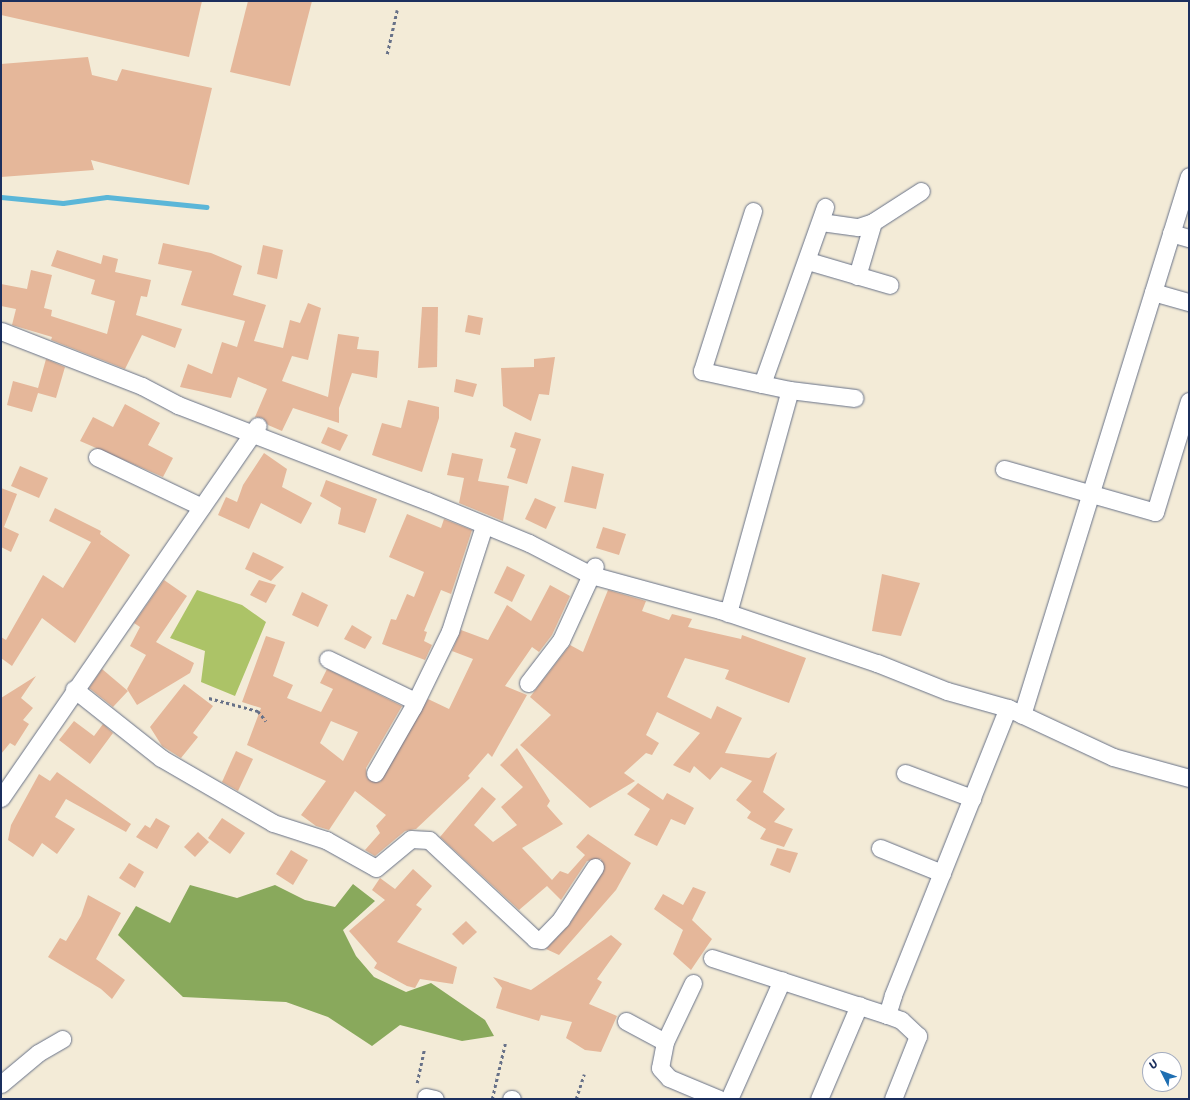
<!DOCTYPE html>
<style>
body{margin:0}
#map{position:relative;width:1190px;height:1100px;overflow:hidden;background:#f3ebd7;font-family:Sriracha,sans-serif}
div>[style]{position:absolute}
.green>*{inset:0;background:#acc367}
.forest>*{inset:0;background:#89a95c}
.stream>*{height:5px;margin:-2.5px;padding:0 2.5px;transform-origin:2.5px;border-radius:2.5px;background:#5ab6d8}
.building>*{inset:0;background:#e5b79a}
.path>*{height:2.5px;margin-top:-1.25px;transform-origin:0;background:repeating-linear-gradient(90deg,#677188 0 3px,transparent 0 6px)}
.roads{filter:drop-shadow(0 0 1px #677188) drop-shadow(0 0 1px #677188)}
.minor>*{height:17px;margin:-8.5px;padding:0 8.5px;transform-origin:8.5px;border-radius:8.5px;background:#fff}
span{translate:-50% -50%;white-space:nowrap;text-align:center;line-height:1.15;-webkit-text-stroke:3px #fff;paint-order:stroke}
.frame{position:absolute;inset:0;border:2px solid #1b2f5e;pointer-events:none}
.north{position:absolute;left:1142px;top:1052px;width:40px;height:40px;box-sizing:border-box;background:#fff;border:1px solid #a4acbf;border-radius:50%;rotate:312deg;font-size:11px;font-weight:700;line-height:16px;text-align:center;color:#1b2f5e}
.north::after{content:'';display:block;margin:auto;width:14px;height:18px;background:#1f6fb2;clip-path:polygon(50% 0,100% 100%,50% 72%,0 100%)}
</style>
<div id="map">
<div class="green">
<i style="clip-path:polygon(197px 590px,242px 605px,266px 622px,235px 696px,201px 682px,205px 651px,170px 638px)"></i>
</div>
<div class="forest">
<i style="clip-path:polygon(353px 884px,375px 901px,343px 930px,356px 956px,374px 977px,406px 992px,431px 983px,485px 1020px,494px 1036px,462px 1041px,400px 1025px,372px 1046px,328px 1017px,286px 1002px,183px 997px,118px 935px,136px 906px,170px 923px,190px 885px,237px 898px,275px 885px,305px 900px,335px 907px)"></i>
</div>
<div class="stream">
<i style="left:1px;top:197px;width:62px;rotate:5.5deg"></i>
<i style="left:63px;top:203px;width:44px;rotate:-7.8deg"></i>
<i style="left:107px;top:197px;width:100px;rotate:5.8deg"></i>
</div>
<div class="building">
<i style="clip-path:polygon(1px 1px,202px 1px,189px 57px,1px 15px)"></i>
<i style="clip-path:polygon(248px 1px,312px 1px,290px 86px,230px 72px)"></i>
<i style="clip-path:polygon(88px 57px,92px 75px,117px 81px,122px 69px,212px 88px,189px 185px,91px 160px,94px 170px,1px 177px,1px 64px)"></i>
<i style="clip-path:polygon(163px 243px,211px 253px,242px 266px,233px 295px,266px 305px,254px 341px,283px 348px,290px 320px,300px 323px,308px 303px,321px 308px,308px 360px,292px 356px,282px 381px,328px 397px,338px 334px,359px 337px,357px 349px,379px 351px,377px 378px,352px 373px,339px 408px,339px 423px,293px 408px,282px 431px,268px 425px,263px 418px,255px 417px,267px 389px,238px 377px,231px 398px,180px 387px,188px 364px,212px 374px,222px 342px,237px 347px,245px 321px,181px 305px,192px 271px,158px 264px)"></i>
<i style="clip-path:polygon(263px 245px,283px 250px,277px 279px,257px 274px)"></i>
<i style="clip-path:polygon(57px 250px,101px 264px,103px 255px,118px 259px,115px 272px,151px 280px,147px 297px,141px 296px,136px 315px,182px 329px,175px 348px,142px 335px,125px 369px,51px 340px,52px 337px,12px 325px,16px 309px,1px 306px,1px 284px,27px 289px,31px 270px,52px 275px,44px 308px,52px 310px,51px 316px,107px 334px,115px 301px,91px 294px,95px 280px,51px 266px)"></i>
<i style="clip-path:polygon(422px 307px,438px 307px,437px 367px,418px 368px)"></i>
<i style="clip-path:polygon(468px 315px,483px 318px,480px 335px,465px 332px)"></i>
<i style="clip-path:polygon(555px 357px,549px 395px,539px 394px,531px 421px,503px 406px,501px 368px,534px 367px,534px 359px)"></i>
<i style="clip-path:polygon(46px 359px,65px 367px,56px 398px,38px 393px,32px 412px,7px 405px,13px 381px,38px 388px)"></i>
<i style="clip-path:polygon(456px 379px,477px 384px,473px 397px,454px 392px)"></i>
<i style="clip-path:polygon(408px 400px,439px 407px,439px 418px,422px 472px,372px 455px,382px 423px,401px 428px)"></i>
<i style="clip-path:polygon(125px 404px,160px 423px,148px 445px,173px 458px,163px 477px,80px 441px,93px 417px,113px 427px)"></i>
<i style="clip-path:polygon(328px 427px,348px 435px,340px 451px,321px 443px)"></i>
<i style="clip-path:polygon(515px 432px,541px 439px,527px 484px,507px 478px,516px 449px,510px 447px)"></i>
<i style="clip-path:polygon(264px 453px,287px 469px,282px 487px,312px 503px,301px 524px,261px 503px,249px 529px,218px 515px,226px 497px,237px 502px,243px 485px)"></i>
<i style="clip-path:polygon(452px 453px,483px 459px,478px 481px,509px 486px,503px 521px,459px 503px,464px 478px,447px 475px)"></i>
<i style="clip-path:polygon(20px 466px,48px 478px,39px 498px,11px 486px)"></i>
<i style="clip-path:polygon(572px 466px,604px 474px,596px 509px,564px 502px)"></i>
<i style="clip-path:polygon(326px 480px,377px 499px,365px 533px,338px 524px,341px 508px,320px 496px)"></i>
<i style="clip-path:polygon(1px 488px,17px 494px,4px 527px,19px 534px,11px 552px,1px 547px)"></i>
<i style="clip-path:polygon(535px 498px,556px 507px,546px 529px,525px 519px)"></i>
<i style="clip-path:polygon(55px 508px,101px 531px,100px 534px,130px 555px,75px 643px,42px 618px,12px 666px,1px 658px,1px 637px,6px 640px,43px 575px,63px 588px,91px 542px,49px 521px)"></i>
<i style="clip-path:polygon(407px 514px,441px 528px,444px 519px,472px 530px,451px 594px,441px 590px,424px 631px,427px 632px,424px 641px,432px 645px,425px 660px,382px 644px,391px 619px,396px 620px,407px 594px,414px 597px,424px 572px,389px 557px)"></i>
<i style="clip-path:polygon(603px 527px,626px 534px,619px 555px,596px 548px)"></i>
<i style="clip-path:polygon(253px 552px,284px 567px,271px 581px,245px 569px)"></i>
<i style="clip-path:polygon(507px 566px,525px 575px,512px 602px,494px 593px)"></i>
<i style="clip-path:polygon(882px 574px,920px 583px,901px 636px,872px 631px)"></i>
<i style="clip-path:polygon(164px 580px,187px 596px,156px 642px,194px 663px,190px 673px,137px 705px,127px 689px,146px 655px,130px 646px,140px 627px,134px 623px)"></i>
<i style="clip-path:polygon(259px 580px,276px 585px,266px 603px,250px 595px)"></i>
<i style="clip-path:polygon(evenodd,550px 585px,570px 596px,552px 635px,539px 652px,532px 647px,505px 686px,527px 695px,492px 757px,488px 753px,468px 776px,470px 778px,416px 829px,405px 831px,375px 856px,365px 850px,380px 833px,376px 826px,386px 815px,355px 791px,329px 830px,316px 826px,301px 815px,326px 781px,247px 745px,261px 708px,242px 702px,266px 636px,285px 642px,273px 676px,293px 685px,287px 698px,321px 712px,333px 689px,320px 683px,327px 669px,402px 706px,366px 768px,367px 778px,380px 782px,428px 699px,449px 709px,473px 659px,452px 651px,461px 630px,488px 640px,507px 605px,531px 621px,550px 585px,331px 721px,358px 732px,343px 761px,320px 743px,331px 721px)"></i>
<i style="clip-path:polygon(608px 590px,646px 601px,642px 611px,669px 620px,672px 614px,692px 619px,688px 627px,741px 639px,742px 635px,806px 658px,789px 703px,725px 679px,729px 670px,685px 658px,667px 697px,711px 719px,717px 706px,742px 718px,725px 753px,769px 758px,777px 752px,763px 792px,785px 809px,774px 822px,793px 829px,784px 847px,760px 839px,766px 829px,747px 818px,751px 812px,736px 800px,752px 781px,721px 767px,710px 780px,694px 766px,690px 773px,673px 765px,700px 733px,657px 712px,646px 735px,659px 743px,652px 755px,646px 753px,624px 773px,635px 781px,590px 808px,520px 745px,551px 715px,530px 697px,570px 645px,583px 652px)"></i>
<i style="clip-path:polygon(302px 592px,328px 605px,318px 627px,292px 615px)"></i>
<i style="clip-path:polygon(352px 625px,372px 637px,365px 649px,344px 639px)"></i>
<i style="clip-path:polygon(102px 669px,128px 691px,113px 707px,89px 688px)"></i>
<i style="clip-path:polygon(36px 676px,21px 698px,33px 708px,23px 720px,29px 724px,15px 746px,10px 743px,1px 754px,1px 698px)"></i>
<i style="clip-path:polygon(184px 684px,213px 706px,193px 733px,198px 737px,181px 758px,162px 746px,150px 727px)"></i>
<i style="clip-path:polygon(74px 721px,94px 736px,103px 724px,113px 733px,90px 764px,59px 740px)"></i>
<i style="clip-path:polygon(517px 748px,550px 801px,547px 806px,563px 824px,522px 848px,552px 880px,560px 871px,568px 874px,585px 855px,576px 847px,588px 834px,631px 863px,616px 890px,559px 955px,546px 949px,569px 925px,603px 872px,601px 859px,587px 861px,561px 900px,547px 886px,519px 910px,440px 837px,482px 787px,496px 799px,474px 825px,493px 842px,517px 825px,501px 807px,523px 787px,500px 765px)"></i>
<i style="clip-path:polygon(236px 751px,253px 759px,238px 791px,222px 782px)"></i>
<i style="clip-path:polygon(57px 772px,131px 824px,126px 832px,66px 799px,55px 817px,75px 829px,57px 854px,42px 843px,33px 857px,8px 840px,11px 825px,39px 774px,50px 781px)"></i>
<i style="clip-path:polygon(638px 783px,663px 800px,667px 793px,694px 808px,685px 825px,671px 819px,657px 846px,634px 835px,650px 809px,627px 794px)"></i>
<i style="clip-path:polygon(156px 818px,170px 826px,157px 849px,136px 837px,145px 825px,150px 828px)"></i>
<i style="clip-path:polygon(222px 818px,245px 833px,230px 854px,208px 838px)"></i>
<i style="clip-path:polygon(198px 832px,209px 842px,195px 857px,184px 847px)"></i>
<i style="clip-path:polygon(777px 848px,798px 853px,790px 873px,770px 865px)"></i>
<i style="clip-path:polygon(291px 850px,308px 860px,293px 885px,276px 874px)"></i>
<i style="clip-path:polygon(129px 863px,144px 872px,135px 888px,119px 878px)"></i>
<i style="clip-path:polygon(413px 869px,432px 886px,416px 905px,422px 909px,397px 942px,457px 967px,453px 984px,420px 979px,415px 988px,407px 986px,374px 968px,377px 963px,349px 931px,385px 900px,372px 890px,380px 878px,395px 889px)"></i>
<i style="clip-path:polygon(693px 887px,706px 892px,692px 920px,712px 939px,691px 970px,673px 954px,683px 930px,654px 909px,663px 894px,683px 905px)"></i>
<i style="clip-path:polygon(88px 895px,121px 913px,96px 959px,125px 980px,112px 999px,101px 989px,48px 957px,60px 938px,66px 941px,81px 916px)"></i>
<i style="clip-path:polygon(466px 921px,477px 932px,463px 945px,452px 934px)"></i>
<i style="clip-path:polygon(611px 935px,622px 944px,597px 979px,602px 982px,589px 1004px,617px 1016px,601px 1052px,585px 1050px,566px 1038px,572px 1022px,541px 1015px,539px 1021px,496px 1008px,502px 988px,493px 977px,531px 990px)"></i>
</div>
<div class="path">
<i style="left:387px;top:54px;width:45px;rotate:-77.2deg"></i>
<i style="left:209px;top:698px;width:51px;rotate:14.9deg"></i>
<i style="left:258px;top:711px;width:13px;rotate:51deg"></i>
<i style="left:417px;top:1083px;width:35px;rotate:-78deg"></i>
<i style="left:492px;top:1099px;width:57px;rotate:-76.7deg"></i>
<i style="left:576px;top:1099px;width:26px;rotate:-72deg"></i>
</div>
<div class="roads">
<div class="minor">
<i style="left:753px;top:211px;width:168px;rotate:107.7deg"></i>
<i style="left:702px;top:371px;width:61px;rotate:12.2deg"></i>
<i style="left:821px;top:222px;width:37px;rotate:8deg"></i>
<i style="left:858px;top:227px;width:16px;rotate:-18deg"></i>
<i style="left:873px;top:222px;width:57px;rotate:-32.9deg"></i>
<i style="left:1171px;top:233px;width:19px;rotate:16deg"></i>
<i style="left:808px;top:261px;width:85px;rotate:16.3deg"></i>
<i style="left:857px;top:276px;width:56px;rotate:-73.5deg"></i>
<i style="left:1153px;top:292px;width:37px;rotate:16deg"></i>
<i style="left:1px;top:331px;width:151px;rotate:21.3deg"></i>
<i style="left:142px;top:386px;width:41px;rotate:27.8deg"></i>
<i style="left:178px;top:405px;width:267px;rotate:21.1deg"></i>
<i style="left:427px;top:501px;width:110px;rotate:22.4deg"></i>
<i style="left:529px;top:543px;width:70px;rotate:27.3deg"></i>
<i style="left:591px;top:575px;width:134px;rotate:15.2deg"></i>
<i style="left:720px;top:610px;width:166px;rotate:18.7deg"></i>
<i style="left:877px;top:663px;width:75px;rotate:21.8deg"></i>
<i style="left:947px;top:691px;width:63px;rotate:15.6deg"></i>
<i style="left:1008px;top:708px;width:116px;rotate:25deg"></i>
<i style="left:1113px;top:757px;width:79px;rotate:15.4deg"></i>
<i style="left:790px;top:390px;width:29px;rotate:-168deg"></i>
<i style="left:762px;top:384px;width:188px;rotate:-70.4deg"></i>
<i style="left:97px;top:457px;width:116px;rotate:25.5deg"></i>
<i style="left:1004px;top:469px;width:157px;rotate:15.9deg"></i>
<i style="left:1155px;top:512px;width:116px;rotate:-73deg"></i>
<i style="left:728px;top:613px;width:231px;rotate:-74.5deg"></i>
<i style="left:790px;top:390px;width:65px;rotate:7deg"></i>
<i style="left:328px;top:659px;width:97px;rotate:25.8deg"></i>
<i style="left:528px;top:683px;width:54px;rotate:-52.5deg"></i>
<i style="left:561px;top:640px;width:81px;rotate:-65.3deg"></i>
<i style="left:74px;top:689px;width:111px;rotate:38.4deg"></i>
<i style="left:161px;top:758px;width:129px;rotate:30.1deg"></i>
<i style="left:273px;top:823px;width:56px;rotate:17.8deg"></i>
<i style="left:326px;top:840px;width:57px;rotate:29.2deg"></i>
<i style="left:376px;top:868px;width:45px;rotate:-39.6deg"></i>
<i style="left:411px;top:839px;width:18px;rotate:3deg"></i>
<i style="left:429px;top:840px;width:145px;rotate:43deg"></i>
<i style="left:535px;top:939px;width:6px;rotate:9deg"></i>
<i style="left:541px;top:940px;width:29px;rotate:-46deg"></i>
<i style="left:561px;top:919px;width:62px;rotate:-56.8deg"></i>
<i style="left:1022px;top:715px;width:564px;rotate:-72.79deg"></i>
<i style="left:375px;top:773px;width:76px;rotate:-60.1deg"></i>
<i style="left:413px;top:707px;width:85px;rotate:-64deg"></i>
<i style="left:450px;top:631px;width:110px;rotate:-72.1deg"></i>
<i style="left:905px;top:773px;width:72px;rotate:20.5deg"></i>
<i style="left:1px;top:798px;width:452px;rotate:-55.4deg"></i>
<i style="left:880px;top:848px;width:67px;rotate:22deg"></i>
<i style="left:712px;top:958px;width:184px;rotate:18deg"></i>
<i style="left:693px;top:983px;width:65px;rotate:115.4deg"></i>
<i style="left:665px;top:1042px;width:26px;rotate:101deg"></i>
<i style="left:660px;top:1068px;width:13px;rotate:48deg"></i>
<i style="left:669px;top:1078px;width:54px;rotate:22.8deg"></i>
<i style="left:626px;top:1021px;width:44px;rotate:28.3deg"></i>
<i style="left:1px;top:1084px;width:48px;rotate:-40deg"></i>
<i style="left:38px;top:1053px;width:28px;rotate:-30deg"></i>
<i style="left:426px;top:1097px;width:9px;rotate:13deg"></i>
<i style="left:511px;top:1099px;width:1px"></i>
<i style="left:729px;top:1099px;width:130px;rotate:-66deg"></i>
<i style="left:819px;top:1099px;width:102px;rotate:-66.9deg"></i>
<i style="left:893px;top:1099px;width:68px;rotate:-68.4deg"></i>
<i style="left:918px;top:1036px;width:23px;rotate:-137deg"></i>
<i style="left:901px;top:1020px;width:15px;rotate:-160deg"></i>
<i style="left:887px;top:1015px;width:21px;rotate:-73deg"></i>
<i style="left:893px;top:995px;width:309px;rotate:-68.2deg"></i>
</div>
</div>
<div class="frame"></div>
<div class="north">U</div>
</div>
